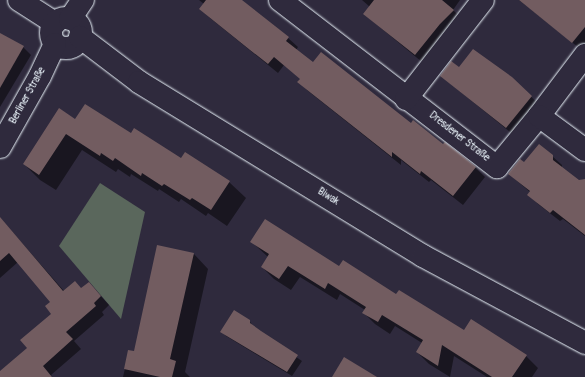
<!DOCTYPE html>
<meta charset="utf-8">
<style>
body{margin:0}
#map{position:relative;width:585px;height:377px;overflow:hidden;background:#2f2a3d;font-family:Pangolin,sans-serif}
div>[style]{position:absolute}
.green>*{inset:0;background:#5a675c}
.shadow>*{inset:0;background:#0007}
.building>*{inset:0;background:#725c60}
.roads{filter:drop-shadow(0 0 1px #e8f1f8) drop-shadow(0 0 1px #e8f1f8)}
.street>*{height:22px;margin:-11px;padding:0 11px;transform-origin:11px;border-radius:11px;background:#2f2a3d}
.street>.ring{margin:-11px;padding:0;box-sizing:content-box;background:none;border:22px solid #2f2a3d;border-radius:50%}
span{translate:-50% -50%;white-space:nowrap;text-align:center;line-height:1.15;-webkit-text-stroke:4px #2f2a3d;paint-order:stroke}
.street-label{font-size:10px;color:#e8f1f8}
</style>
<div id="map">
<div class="green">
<i style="clip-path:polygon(100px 183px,145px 212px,121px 319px,59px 246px)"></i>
</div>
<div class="shadow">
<i style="clip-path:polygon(199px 0,240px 0,288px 38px,298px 47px,296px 50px,313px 64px,443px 146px,476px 168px,485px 177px,463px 205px,431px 180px,429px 182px,401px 160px,401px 165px,308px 91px,299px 82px,301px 79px,284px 65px,278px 73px,210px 18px,200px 9px,204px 4px)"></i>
<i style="clip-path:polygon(362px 0,460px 0,453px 10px,461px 18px,422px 62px,364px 14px,370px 7px)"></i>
<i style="clip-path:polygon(519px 0,585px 0,585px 48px,583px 51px)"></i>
<i style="clip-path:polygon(0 34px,23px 47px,31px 55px,0 107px)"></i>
<i style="clip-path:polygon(460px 69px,511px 78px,541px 106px,516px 137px,441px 76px)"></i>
<i style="clip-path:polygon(75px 120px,131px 135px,229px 182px,246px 198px,227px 226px,208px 213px,206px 216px,181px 199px,179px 202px,159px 189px,158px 191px,131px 174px,130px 177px,118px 169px,116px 172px,82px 150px,56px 190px,40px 180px,24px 164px)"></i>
<i style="clip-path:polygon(552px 156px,562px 165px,562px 168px,578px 181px,585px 181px,585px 236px,563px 219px,560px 221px,538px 204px,529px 194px,530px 192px,509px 174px,524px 163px)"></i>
<i style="clip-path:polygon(0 218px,64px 291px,82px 289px,89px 283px,109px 305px,102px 312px,104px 315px,74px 341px,81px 349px,51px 375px,52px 377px,0 376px,0 372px,28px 348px,52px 314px,52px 302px,18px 262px,0 278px)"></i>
<i style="clip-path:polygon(252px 242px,339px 267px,464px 332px,526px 356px,538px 368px,532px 377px,487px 377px,454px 356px,450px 377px,429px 364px,417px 352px,422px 343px,395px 326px,390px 334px,375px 324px,364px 313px,365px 310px,340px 294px,337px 300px,300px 277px,291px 290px,274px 279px,262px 267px,268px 257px)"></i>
<i style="clip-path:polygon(194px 254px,208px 269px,185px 372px,190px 377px,123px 377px,129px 351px,134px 352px)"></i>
<i style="clip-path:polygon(249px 320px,254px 328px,302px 361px,292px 376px,226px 336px,222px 332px)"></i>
</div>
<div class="building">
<i style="clip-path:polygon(206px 0,242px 0,289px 37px,286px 41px,313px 62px,321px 52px,411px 123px,413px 120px,443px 144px,445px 142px,476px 167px,453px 196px,421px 171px,420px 174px,392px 152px,392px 157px,297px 82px,300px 79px,274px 57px,268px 64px,250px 50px,199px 9px)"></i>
<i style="clip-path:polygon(374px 0,442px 0,454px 10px,440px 24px,415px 55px,363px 14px)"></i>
<i style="clip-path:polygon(519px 0,585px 0,585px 27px,572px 43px)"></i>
<i style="clip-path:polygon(0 33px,24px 46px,0 88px)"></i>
<i style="clip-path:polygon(473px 49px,512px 77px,532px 96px,506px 128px,440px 76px,451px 61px,459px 67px)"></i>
<i style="clip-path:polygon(85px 104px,131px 133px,134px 128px,181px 158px,185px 152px,230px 181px,211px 210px,192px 198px,190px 200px,164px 184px,162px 186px,142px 173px,141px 176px,115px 158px,113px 161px,101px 153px,100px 156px,66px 134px,39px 175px,23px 164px,59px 108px,75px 119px)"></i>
<i style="clip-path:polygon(539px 144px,553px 155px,553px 160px,579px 180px,585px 179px,585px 235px,553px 210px,550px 213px,527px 195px,530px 191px,508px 174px,520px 159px,524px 162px)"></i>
<i style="clip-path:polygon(0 217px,63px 291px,75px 281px,81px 288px,89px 282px,101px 296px,94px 303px,96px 306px,66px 332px,73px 339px,43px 366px,52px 377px,0 377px,0 371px,27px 348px,20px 340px,51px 314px,45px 306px,50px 302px,9px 253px,0 261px)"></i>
<i style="clip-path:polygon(265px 219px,339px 266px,343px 260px,396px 294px,399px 290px,464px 330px,471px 319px,527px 355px,512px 377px,492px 377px,442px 345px,438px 366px,416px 352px,423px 340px,382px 315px,378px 322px,362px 313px,366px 307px,328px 283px,325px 289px,288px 266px,279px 279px,261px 267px,269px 254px,250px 242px)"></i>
<i style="clip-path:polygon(157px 245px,194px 253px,170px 359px,176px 361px,172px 377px,160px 377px,124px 369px,128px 350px,134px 351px)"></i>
<i style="clip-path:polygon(234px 310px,250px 320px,250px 323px,261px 331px,298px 355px,287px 372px,220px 332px)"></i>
<i style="clip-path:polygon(344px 357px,377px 377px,332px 377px)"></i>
</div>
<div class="roads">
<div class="street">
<i style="left:19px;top:0;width:43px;rotate:32.6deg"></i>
<i style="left:280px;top:0;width:274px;rotate:37.6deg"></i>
<i style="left:497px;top:167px;width:66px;rotate:-50.5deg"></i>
<i class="ring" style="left:51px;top:18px;width:8px;height:8px"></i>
<i style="left:70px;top:19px;width:23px;rotate:-56deg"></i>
<i style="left:80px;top:37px;width:74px;rotate:37.3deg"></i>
<i style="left:139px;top:82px;width:333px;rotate:31.5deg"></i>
<i style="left:423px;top:256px;width:184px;rotate:28.2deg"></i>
<i style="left:585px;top:55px;width:76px;rotate:127deg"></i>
<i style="left:539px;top:116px;width:57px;rotate:36.5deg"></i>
<i style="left:406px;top:99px;width:125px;rotate:-52.1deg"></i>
<i style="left:0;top:147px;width:81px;rotate:-60.6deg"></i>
<i style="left:40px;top:76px;width:35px;rotate:-65deg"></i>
</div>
</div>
<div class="street-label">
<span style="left:28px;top:96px;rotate:-61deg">Berliner Straße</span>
<span style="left:459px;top:137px;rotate:38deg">Dresdener Straße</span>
<span style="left:328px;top:197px;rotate:32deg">Biwak</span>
</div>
</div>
